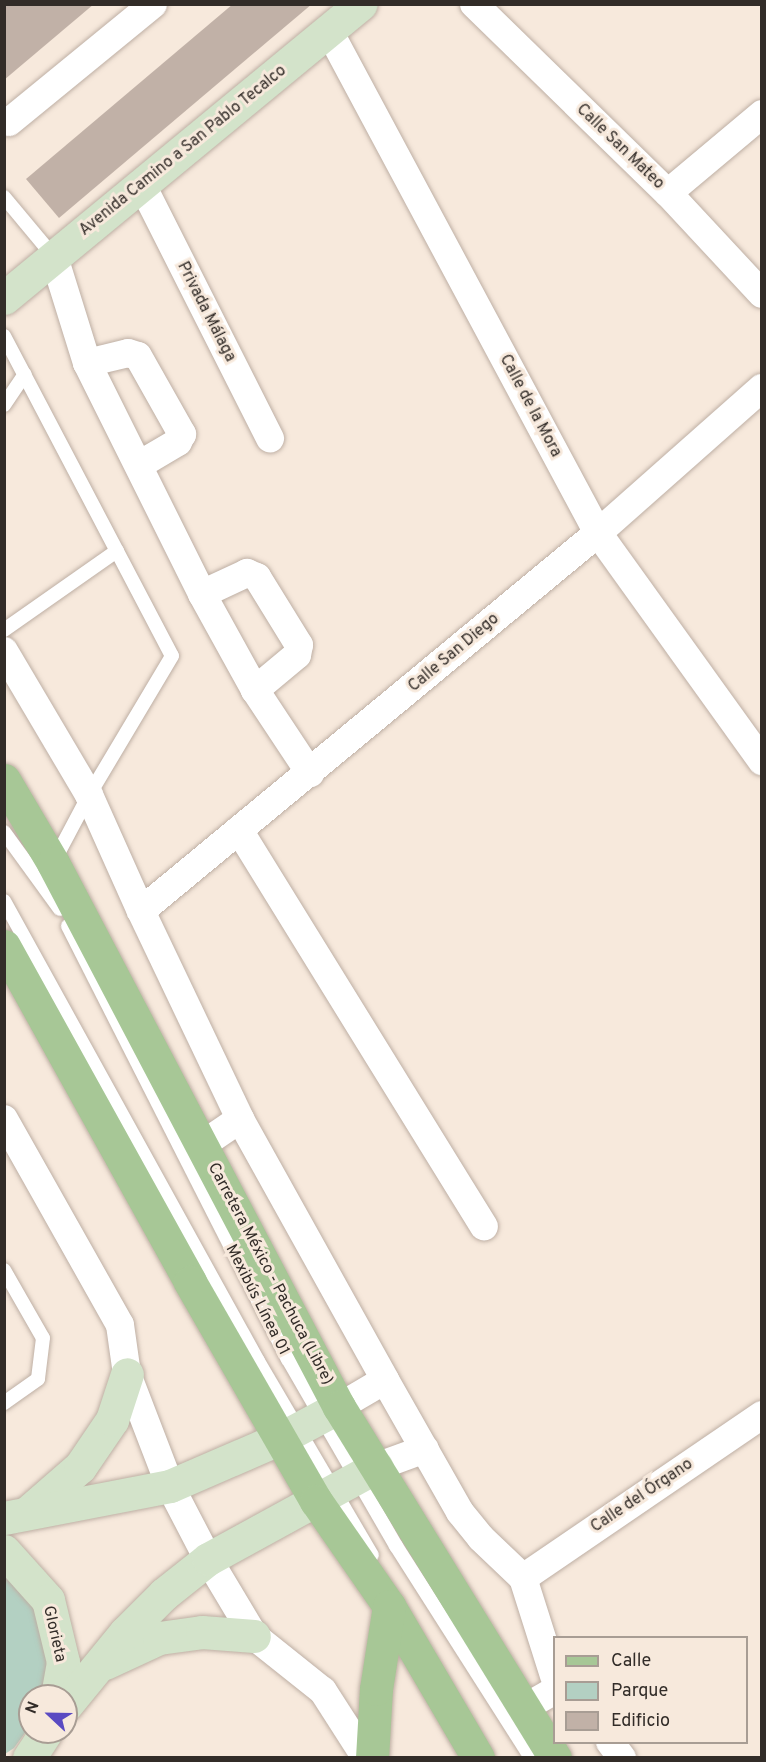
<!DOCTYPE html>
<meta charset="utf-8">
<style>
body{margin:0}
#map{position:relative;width:766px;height:1762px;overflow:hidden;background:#f7e9dc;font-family:Overpass,sans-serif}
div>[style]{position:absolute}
.green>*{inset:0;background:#b3d0c2}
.building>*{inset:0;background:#c1b1a7}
.roads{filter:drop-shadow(0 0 2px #beafa4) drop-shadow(0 0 2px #beafa4)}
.lane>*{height:14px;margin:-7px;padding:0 7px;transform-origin:7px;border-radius:7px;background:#fff}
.street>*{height:28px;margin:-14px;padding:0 14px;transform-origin:14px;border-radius:14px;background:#fff}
.secondary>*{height:33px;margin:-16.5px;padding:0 16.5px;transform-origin:16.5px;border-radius:16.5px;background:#d3e3ca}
.primary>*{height:33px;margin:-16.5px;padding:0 16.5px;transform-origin:16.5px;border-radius:16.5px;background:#a7c796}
span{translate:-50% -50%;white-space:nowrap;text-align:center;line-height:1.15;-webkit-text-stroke:6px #f7e9dc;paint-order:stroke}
.street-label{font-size:16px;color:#322c28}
.frame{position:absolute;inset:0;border:6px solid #322c28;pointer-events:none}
.legend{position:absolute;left:553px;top:1636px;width:195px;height:108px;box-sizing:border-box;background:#f7e9dc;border:2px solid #a89d94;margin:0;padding:8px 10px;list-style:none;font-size:18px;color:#322c28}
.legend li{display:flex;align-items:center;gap:12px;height:30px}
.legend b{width:30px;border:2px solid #a89d94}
.north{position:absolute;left:18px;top:1684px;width:60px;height:60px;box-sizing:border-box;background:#f7e9dc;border:2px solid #a89d94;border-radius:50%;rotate:292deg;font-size:16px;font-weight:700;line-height:24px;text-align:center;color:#322c28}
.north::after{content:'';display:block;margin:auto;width:21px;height:27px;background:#5a4ac2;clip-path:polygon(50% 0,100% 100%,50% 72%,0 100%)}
</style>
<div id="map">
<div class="green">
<i style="clip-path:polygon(4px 1558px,51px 1632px,45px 1696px,30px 1696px,30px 1726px,14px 1748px,5px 1754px)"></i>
</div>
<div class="building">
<i style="clip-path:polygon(4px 4px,94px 4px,4px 80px)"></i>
<i style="clip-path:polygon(233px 4px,312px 4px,59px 218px,26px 179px)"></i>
</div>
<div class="roads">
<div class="lane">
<i style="left:4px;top:197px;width:78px;rotate:50.2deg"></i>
<i style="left:4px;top:336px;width:361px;rotate:62.3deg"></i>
<i style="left:172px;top:656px;width:162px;rotate:120.8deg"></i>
<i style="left:89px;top:795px;width:75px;rotate:117.9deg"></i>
<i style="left:4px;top:405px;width:37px;rotate:-56deg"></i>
<i style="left:4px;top:630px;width:138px;rotate:-35deg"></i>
<i style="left:4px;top:832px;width:95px;rotate:54deg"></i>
<i style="left:4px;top:901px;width:525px;rotate:61.09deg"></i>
<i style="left:258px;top:1361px;width:225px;rotate:59.6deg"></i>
<i style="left:68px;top:926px;width:486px;rotate:63.1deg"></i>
<i style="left:288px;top:1359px;width:216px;rotate:60deg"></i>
<i style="left:396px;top:1546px;width:251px;rotate:57.5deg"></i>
<i style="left:4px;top:1270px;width:78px;rotate:60.2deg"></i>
<i style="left:43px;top:1338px;width:41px;rotate:97deg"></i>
<i style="left:38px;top:1379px;width:42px;rotate:144.8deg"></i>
</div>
<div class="street">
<i style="left:474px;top:4px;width:271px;rotate:44.3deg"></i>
<i style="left:668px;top:193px;width:138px;rotate:47.1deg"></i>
<i style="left:329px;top:31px;width:570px;rotate:61.82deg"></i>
<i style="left:598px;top:533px;width:281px;rotate:54.3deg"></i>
<i style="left:9px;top:122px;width:186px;rotate:-39.3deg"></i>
<i style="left:142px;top:185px;width:284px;rotate:63.2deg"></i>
<i style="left:668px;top:193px;width:123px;rotate:-40deg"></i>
<i style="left:54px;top:257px;width:111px;rotate:72.7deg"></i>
<i style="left:87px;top:363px;width:258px;rotate:63.5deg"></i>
<i style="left:202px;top:594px;width:110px;rotate:61.1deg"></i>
<i style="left:255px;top:690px;width:100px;rotate:56.5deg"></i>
<i style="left:87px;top:363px;width:42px;rotate:-13.7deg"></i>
<i style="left:128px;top:353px;width:10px;rotate:17deg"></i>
<i style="left:138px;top:356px;width:90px;rotate:60.6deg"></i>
<i style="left:182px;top:434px;width:9px;rotate:117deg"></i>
<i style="left:178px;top:442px;width:45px;rotate:149.5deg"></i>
<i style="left:202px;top:594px;width:50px;rotate:-25deg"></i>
<i style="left:247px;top:573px;width:11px;rotate:22deg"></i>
<i style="left:257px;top:577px;width:80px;rotate:58.3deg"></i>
<i style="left:299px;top:645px;width:10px;rotate:101deg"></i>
<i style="left:297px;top:655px;width:55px;rotate:140.2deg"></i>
<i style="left:4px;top:651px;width:167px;rotate:59.4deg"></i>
<i style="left:89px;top:795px;width:127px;rotate:65.9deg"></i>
<i style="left:141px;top:911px;width:230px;rotate:64.5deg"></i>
<i style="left:240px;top:1119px;width:299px;rotate:60.9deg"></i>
<i style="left:385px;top:1380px;width:152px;rotate:60.4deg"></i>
<i style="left:460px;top:1512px;width:33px;rotate:51deg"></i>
<i style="left:481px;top:1538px;width:58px;rotate:43.6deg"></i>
<i style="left:523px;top:1578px;width:103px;rotate:72.4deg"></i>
<i style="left:239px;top:830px;width:466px;rotate:58.3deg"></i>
<i style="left:141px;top:911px;width:593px;rotate:-39.6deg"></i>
<i style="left:598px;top:533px;width:219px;rotate:-41.5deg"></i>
<i style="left:4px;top:1119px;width:236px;rotate:60.6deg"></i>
<i style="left:120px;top:1325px;width:49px;rotate:81.9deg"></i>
<i style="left:127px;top:1374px;width:120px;rotate:69deg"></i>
<i style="left:170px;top:1486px;width:82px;rotate:62.5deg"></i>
<i style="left:208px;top:1559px;width:90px;rotate:59.1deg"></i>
<i style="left:254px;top:1636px;width:88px;rotate:38.6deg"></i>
<i style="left:323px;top:1691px;width:80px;rotate:57.3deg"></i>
<i style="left:202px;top:1145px;width:46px;rotate:-34.4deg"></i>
<i style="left:339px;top:1407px;width:53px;rotate:-30.4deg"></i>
<i style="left:376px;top:1467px;width:52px;rotate:-20.2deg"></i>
<i style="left:523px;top:1578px;width:289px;rotate:-34.3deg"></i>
<i style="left:526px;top:1707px;width:32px;rotate:-30deg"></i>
<i style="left:610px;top:1742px;width:20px;rotate:53deg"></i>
</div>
<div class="secondary">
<i style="left:4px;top:298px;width:462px;rotate:-39.5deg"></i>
<i style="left:27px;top:1513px;width:70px;rotate:-41deg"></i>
<i style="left:80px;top:1467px;width:57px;rotate:-55.8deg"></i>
<i style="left:112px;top:1420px;width:48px;rotate:-71.9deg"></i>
<i style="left:4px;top:1518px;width:169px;rotate:-10.9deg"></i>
<i style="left:170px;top:1486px;width:121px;rotate:-23.4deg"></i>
<i style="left:281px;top:1438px;width:66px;rotate:-28.1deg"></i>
<i style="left:4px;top:1551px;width:66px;rotate:48.1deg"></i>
<i style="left:48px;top:1600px;width:64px;rotate:76.4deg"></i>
<i style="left:63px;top:1662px;width:35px;rotate:100deg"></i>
<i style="left:105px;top:1663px;width:60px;rotate:-24.8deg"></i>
<i style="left:159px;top:1638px;width:43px;rotate:-7.9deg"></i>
<i style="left:202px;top:1632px;width:52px;rotate:4.4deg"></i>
<i style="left:66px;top:1705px;width:93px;rotate:-50.7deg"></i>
<i style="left:125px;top:1633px;width:55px;rotate:-45deg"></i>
<i style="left:164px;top:1594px;width:56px;rotate:-38.5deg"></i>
<i style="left:208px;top:1559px;width:192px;rotate:-28.7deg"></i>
<i style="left:29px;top:1758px;width:31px;rotate:-57deg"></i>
</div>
<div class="primary">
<i style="left:4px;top:780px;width:96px;rotate:59.4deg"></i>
<i style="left:53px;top:863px;width:615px;rotate:62.27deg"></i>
<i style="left:339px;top:1407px;width:412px;rotate:58.4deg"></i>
<i style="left:4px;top:946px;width:384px;rotate:61deg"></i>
<i style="left:190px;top:1282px;width:253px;rotate:60.1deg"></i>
<i style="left:316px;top:1501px;width:128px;rotate:55.2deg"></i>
<i style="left:389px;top:1606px;width:176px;rotate:59.6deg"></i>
<i style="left:372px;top:1758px;width:69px;rotate:-86.7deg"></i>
<i style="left:376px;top:1689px;width:84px;rotate:-81.1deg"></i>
</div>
</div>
<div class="street-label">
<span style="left:620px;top:147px;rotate:44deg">Calle San Mateo</span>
<span style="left:183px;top:151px;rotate:-39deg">Avenida Camino a San Pablo Tecalco</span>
<span style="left:206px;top:312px;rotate:63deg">Privada Málaga</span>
<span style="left:530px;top:406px;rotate:62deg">Calle de la Mora</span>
<span style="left:454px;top:653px;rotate:-40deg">Calle San Diego</span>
<span style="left:270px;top:1274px;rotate:62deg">Carretera México - Pachuca (Libre)</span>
<span style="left:257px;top:1300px;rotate:63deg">Mexibús Línea 01</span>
<span style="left:642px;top:1496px;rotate:-34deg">Calle del Órgano</span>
<span style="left:54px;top:1634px;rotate:77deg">Glorieta</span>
</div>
<div class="frame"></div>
<ul class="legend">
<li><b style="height:8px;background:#a7c796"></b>Calle</li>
<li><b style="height:16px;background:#b3d0c2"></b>Parque</li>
<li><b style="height:16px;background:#c1b1a7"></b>Edificio</li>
</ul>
<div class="north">N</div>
</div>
